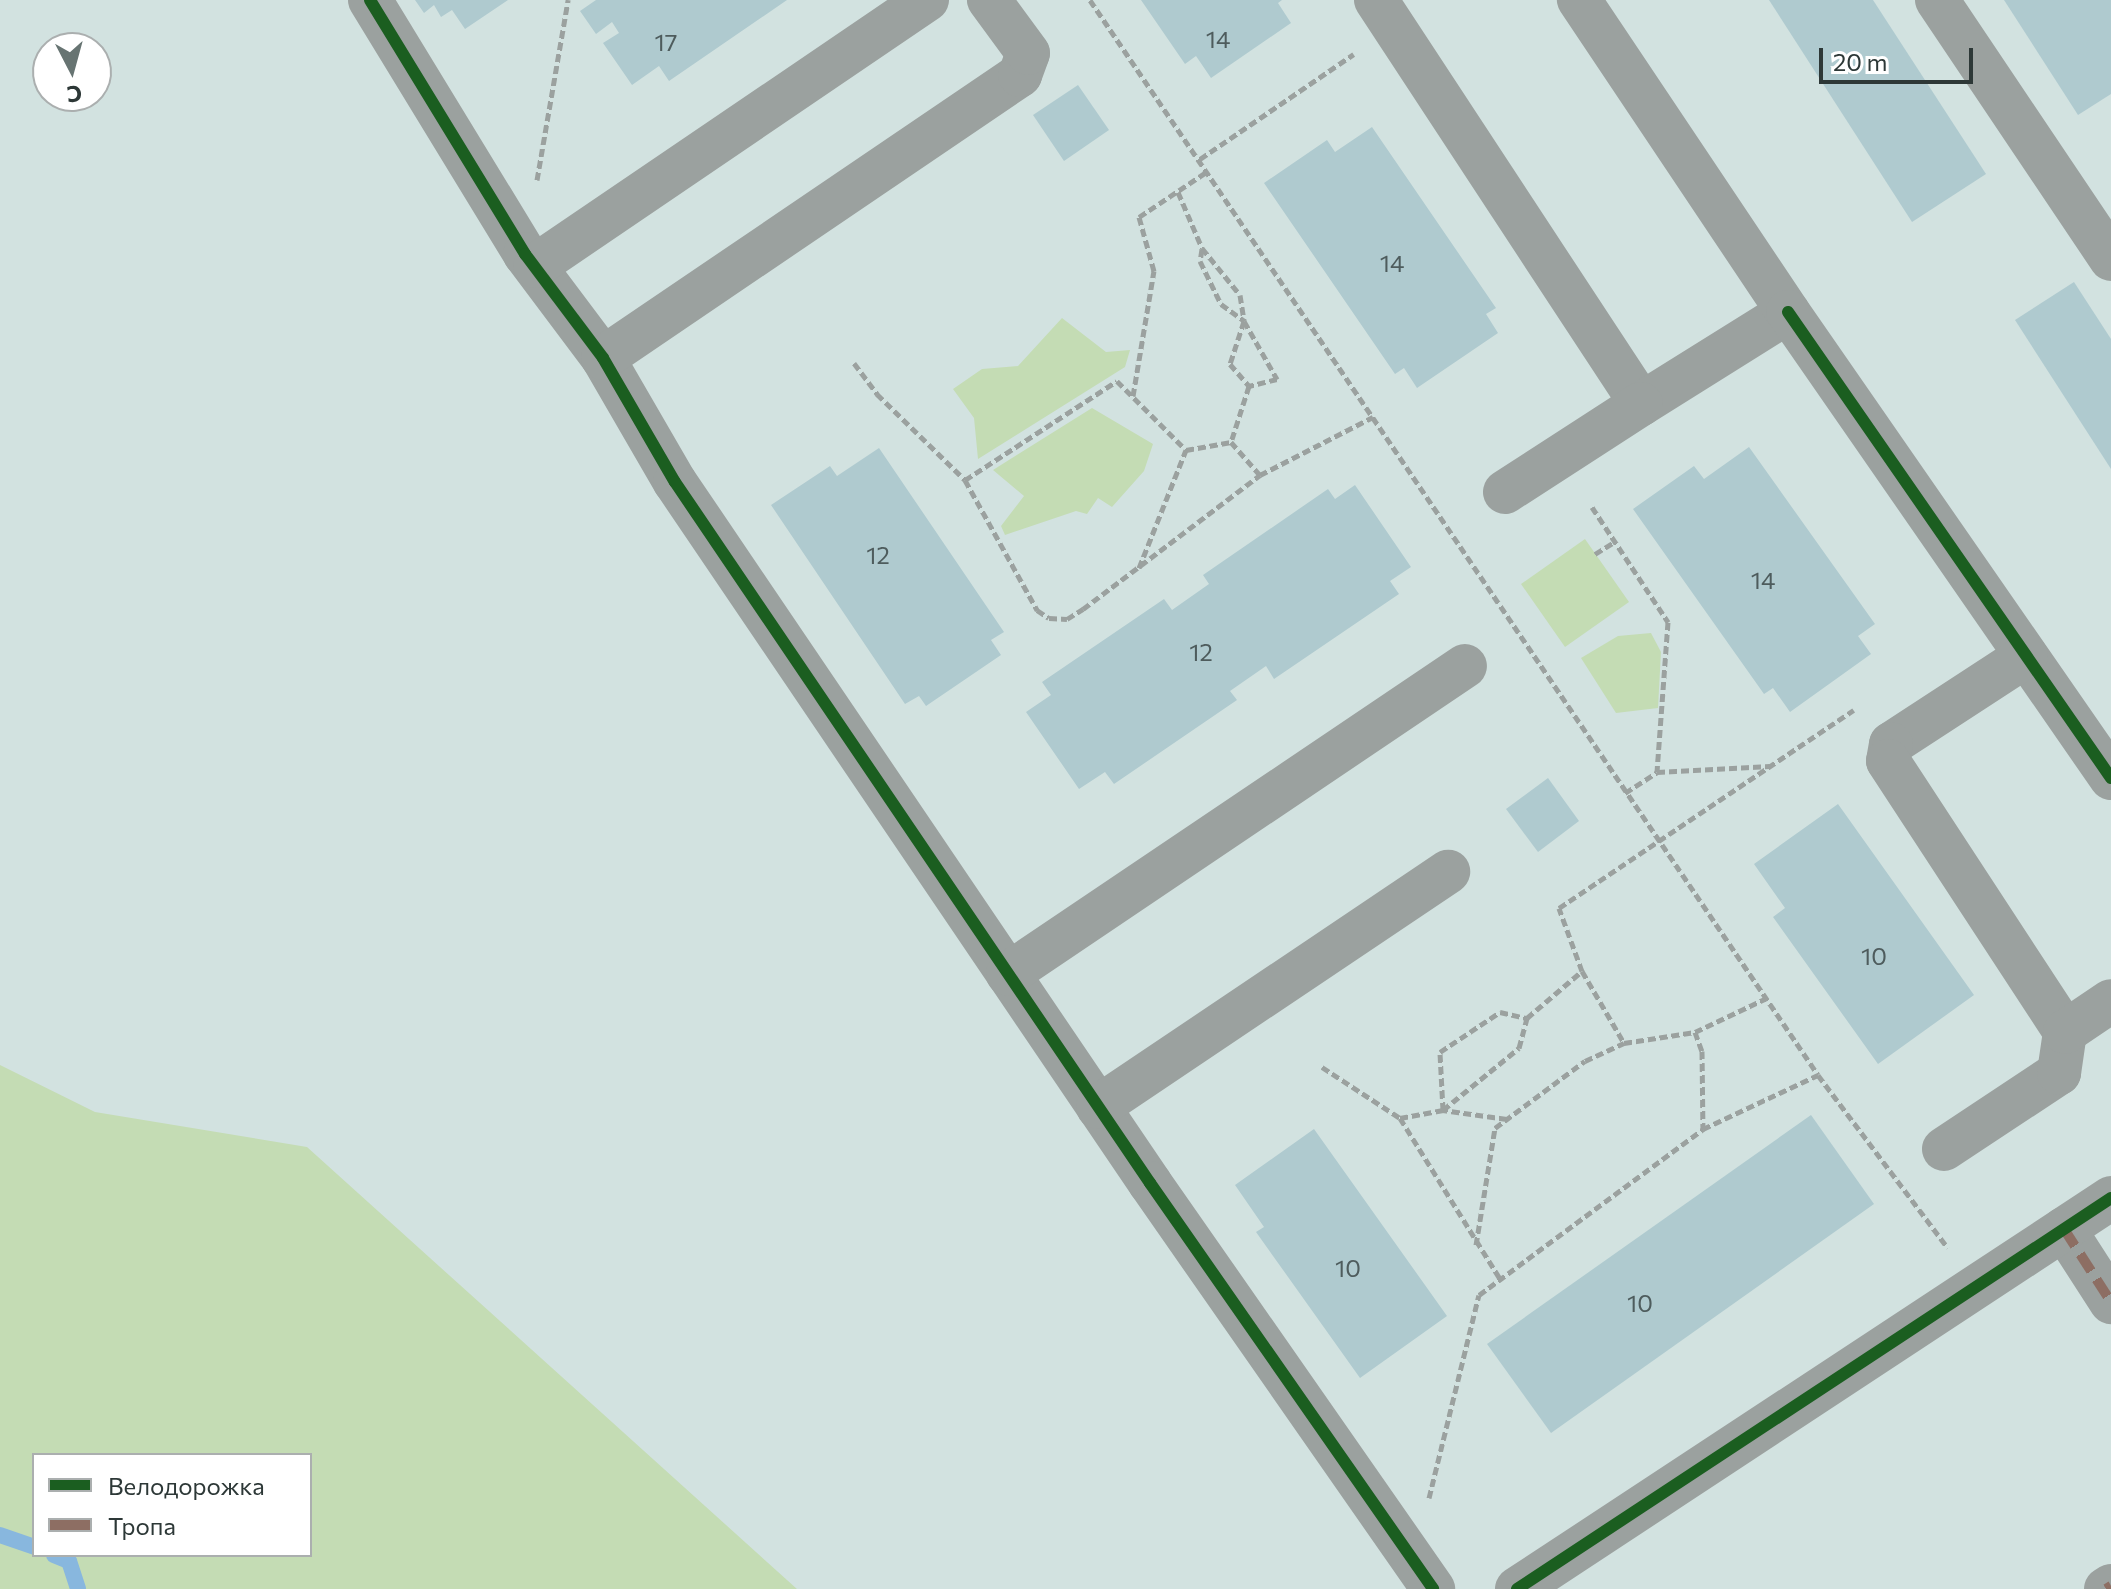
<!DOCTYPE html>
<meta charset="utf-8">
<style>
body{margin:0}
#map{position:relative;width:2111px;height:1589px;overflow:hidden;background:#d2e2e0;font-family:Commissioner,sans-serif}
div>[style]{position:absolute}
.green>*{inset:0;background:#c4dcb4}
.stream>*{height:16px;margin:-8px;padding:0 8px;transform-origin:8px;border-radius:8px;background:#88b7de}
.building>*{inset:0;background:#afcacf}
.path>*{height:5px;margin-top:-2.5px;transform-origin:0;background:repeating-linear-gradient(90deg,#9ba19f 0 8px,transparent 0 12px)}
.minor>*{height:44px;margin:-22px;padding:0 22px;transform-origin:22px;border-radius:22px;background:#9ba19f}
.quiet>*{height:10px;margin-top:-5px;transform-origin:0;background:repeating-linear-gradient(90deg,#8d6e63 0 20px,transparent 0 30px)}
.cycleway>*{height:12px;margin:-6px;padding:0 6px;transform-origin:6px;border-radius:6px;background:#1b5e20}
span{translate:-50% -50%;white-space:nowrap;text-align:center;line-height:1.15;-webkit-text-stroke:6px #fff;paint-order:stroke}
.number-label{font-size:24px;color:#4e5c5d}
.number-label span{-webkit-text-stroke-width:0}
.legend{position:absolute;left:32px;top:1453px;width:280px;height:104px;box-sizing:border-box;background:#fff;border:2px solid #abafaf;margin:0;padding:10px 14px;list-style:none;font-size:24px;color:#2d3837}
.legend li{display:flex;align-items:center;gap:16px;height:40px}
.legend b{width:40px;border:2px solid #abafaf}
.north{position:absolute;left:32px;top:32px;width:80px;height:80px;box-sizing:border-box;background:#fff;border:2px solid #abafaf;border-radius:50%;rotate:174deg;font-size:22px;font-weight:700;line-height:32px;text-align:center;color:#2d3837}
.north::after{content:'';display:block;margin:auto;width:28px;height:36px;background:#677472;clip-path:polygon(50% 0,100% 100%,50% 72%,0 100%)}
.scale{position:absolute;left:1819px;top:48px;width:154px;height:36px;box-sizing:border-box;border:4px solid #2d3837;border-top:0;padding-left:10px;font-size:24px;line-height:28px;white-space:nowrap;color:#2d3837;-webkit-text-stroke:6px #fff;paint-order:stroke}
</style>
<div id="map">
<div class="green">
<i style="clip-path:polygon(1062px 318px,1106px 352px,1130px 350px,1125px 367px,978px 459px,974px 418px,953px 389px,982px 369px,1018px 366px)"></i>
<i style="clip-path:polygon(1092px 408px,1153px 444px,1144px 471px,1112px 507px,1098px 498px,1087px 514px,1076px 511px,1005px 535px,1001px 526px,1024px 496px,993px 470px)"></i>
<i style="clip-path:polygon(1585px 539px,1629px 602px,1565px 647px,1521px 584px)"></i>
<i style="clip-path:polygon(1651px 633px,1661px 652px,1658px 708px,1616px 713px,1581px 658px,1618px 636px)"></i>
<i style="clip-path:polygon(evenodd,0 1065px,95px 1112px,307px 1147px,797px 1589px,0 1589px,0 1065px,34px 1455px,310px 1455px,310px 1555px,34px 1555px,34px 1455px)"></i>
</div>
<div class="stream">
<i style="left:0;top:1535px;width:36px;rotate:19deg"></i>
<i style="left:54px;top:1555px;width:16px;rotate:22deg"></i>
<i style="left:69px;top:1561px;width:29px;rotate:72deg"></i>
</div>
<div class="building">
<i style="clip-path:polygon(415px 0,508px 0,465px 29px,452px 10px,441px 17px,434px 5px,424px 13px)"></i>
<i style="clip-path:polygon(596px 0,787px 0,669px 81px,659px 66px,632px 85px,603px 43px,619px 33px,612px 22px,596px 34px,580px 11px)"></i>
<i style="clip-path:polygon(1141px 0,1282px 0,1278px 3px,1291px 23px,1211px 78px,1196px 56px,1185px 64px)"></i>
<i style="clip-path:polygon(1769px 0,1873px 0,1986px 174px,1912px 222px)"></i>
<i style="clip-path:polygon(2004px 0,2111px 0,2111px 94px,2078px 115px)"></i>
<i style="clip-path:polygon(1078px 85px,1109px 130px,1064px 161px,1033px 115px)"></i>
<i style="clip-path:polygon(1372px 127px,1496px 308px,1486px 314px,1498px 333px,1417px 388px,1404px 368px,1395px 374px,1264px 183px,1327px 140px,1335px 152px)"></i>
<i style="clip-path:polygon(2074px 282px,2111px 339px,2111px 469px,2015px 320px)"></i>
<i style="clip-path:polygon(1749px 447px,1875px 624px,1858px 636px,1871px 654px,1790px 712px,1773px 688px,1764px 694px,1633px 509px,1694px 466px,1704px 479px)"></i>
<i style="clip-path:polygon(879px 448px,1004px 632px,991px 640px,1001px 655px,926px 706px,919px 696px,905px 704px,771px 505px,830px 466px,837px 476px)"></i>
<i style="clip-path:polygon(1355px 485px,1411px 567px,1390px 581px,1399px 594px,1274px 679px,1266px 666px,1230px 691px,1237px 700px,1114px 784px,1105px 772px,1079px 789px,1026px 712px,1051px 695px,1042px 682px,1164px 599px,1172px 610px,1209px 584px,1203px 575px,1328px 489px,1335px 499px)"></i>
<i style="clip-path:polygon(1548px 778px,1579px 821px,1538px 852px,1506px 809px)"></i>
<i style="clip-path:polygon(1838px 804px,1974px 995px,1878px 1064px,1773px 917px,1785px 908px,1754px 864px)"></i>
<i style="clip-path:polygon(1811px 1115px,1874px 1204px,1551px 1433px,1487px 1344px)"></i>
<i style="clip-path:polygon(1314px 1129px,1447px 1316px,1360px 1378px,1256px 1232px,1264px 1227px,1235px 1185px)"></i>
</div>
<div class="path">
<i style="left:1090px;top:0;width:1298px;rotate:55.89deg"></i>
<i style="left:1818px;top:1075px;width:216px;rotate:53.1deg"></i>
<i style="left:1200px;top:159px;width:186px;rotate:-34.3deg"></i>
<i style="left:537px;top:180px;width:183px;rotate:-80.2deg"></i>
<i style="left:1178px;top:192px;width:61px;rotate:66.8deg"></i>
<i style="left:1202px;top:248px;width:60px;rotate:51deg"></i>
<i style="left:1240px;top:295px;width:26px;rotate:81deg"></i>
<i style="left:1244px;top:321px;width:67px;rotate:60.4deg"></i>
<i style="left:1277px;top:379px;width:29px;rotate:166deg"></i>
<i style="left:1249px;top:386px;width:59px;rotate:107.8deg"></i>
<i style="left:1202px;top:249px;width:12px;rotate:99deg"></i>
<i style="left:1200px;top:261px;width:48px;rotate:64deg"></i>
<i style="left:1221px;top:304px;width:29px;rotate:36deg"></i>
<i style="left:1244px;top:321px;width:45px;rotate:108deg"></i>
<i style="left:1230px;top:364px;width:29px;rotate:49deg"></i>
<i style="left:854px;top:363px;width:39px;rotate:53deg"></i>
<i style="left:877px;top:394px;width:123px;rotate:44.3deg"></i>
<i style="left:965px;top:480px;width:149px;rotate:61deg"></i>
<i style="left:1037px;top:610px;width:14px;rotate:34deg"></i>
<i style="left:1049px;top:618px;width:18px;rotate:3deg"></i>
<i style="left:1067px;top:619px;width:19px;rotate:-32deg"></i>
<i style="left:1083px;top:609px;width:222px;rotate:-37.1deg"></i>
<i style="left:1260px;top:475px;width:127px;rotate:-27.2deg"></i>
<i style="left:1133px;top:396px;width:127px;rotate:-80.5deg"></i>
<i style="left:1154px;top:271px;width:56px;rotate:-105.5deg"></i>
<i style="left:1139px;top:217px;width:83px;rotate:-33.7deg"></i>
<i style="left:965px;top:480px;width:181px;rotate:-33.1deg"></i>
<i style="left:1117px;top:381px;width:98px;rotate:45deg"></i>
<i style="left:1186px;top:450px;width:46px;rotate:-10.1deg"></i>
<i style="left:1231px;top:442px;width:44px;rotate:48.7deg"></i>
<i style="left:1592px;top:507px;width:138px;rotate:56.5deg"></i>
<i style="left:1668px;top:622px;width:150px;rotate:94.2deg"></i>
<i style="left:1595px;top:554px;width:22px;rotate:-32deg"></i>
<i style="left:1139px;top:568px;width:127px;rotate:-68.3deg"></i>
<i style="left:1625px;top:793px;width:38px;rotate:-33deg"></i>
<i style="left:1657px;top:772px;width:113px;rotate:-3deg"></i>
<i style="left:1582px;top:971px;width:83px;rotate:59.7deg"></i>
<i style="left:1624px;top:1043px;width:72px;rotate:-8.8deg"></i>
<i style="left:1695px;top:1032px;width:80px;rotate:-25.3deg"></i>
<i style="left:1695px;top:1032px;width:20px;rotate:70deg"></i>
<i style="left:1702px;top:1051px;width:78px;rotate:89.3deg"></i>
<i style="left:1322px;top:1067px;width:93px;rotate:33.2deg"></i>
<i style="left:1400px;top:1118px;width:191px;rotate:58.1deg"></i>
<i style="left:1400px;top:1118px;width:44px;rotate:-10.5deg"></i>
<i style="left:1443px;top:1110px;width:98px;rotate:-39.2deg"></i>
<i style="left:1519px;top:1048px;width:31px;rotate:-75deg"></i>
<i style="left:1527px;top:1018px;width:72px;rotate:-40.5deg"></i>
<i style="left:1582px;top:971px;width:67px;rotate:-110.1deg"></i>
<i style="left:1559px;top:908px;width:355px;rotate:-33.9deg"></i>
<i style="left:1507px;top:1119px;width:65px;rotate:-172deg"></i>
<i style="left:1443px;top:1110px;width:58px;rotate:-93deg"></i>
<i style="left:1440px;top:1052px;width:72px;rotate:-33.7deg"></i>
<i style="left:1500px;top:1012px;width:28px;rotate:13deg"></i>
<i style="left:1476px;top:1245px;width:119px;rotate:-80.8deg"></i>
<i style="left:1495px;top:1128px;width:112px;rotate:-36.7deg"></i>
<i style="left:1585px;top:1061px;width:43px;rotate:-24.8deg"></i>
<i style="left:1429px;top:1498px;width:209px;rotate:-76.2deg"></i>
<i style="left:1479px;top:1295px;width:279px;rotate:-36.5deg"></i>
<i style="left:1703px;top:1129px;width:127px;rotate:-25.2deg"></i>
</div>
<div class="minor">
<i style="left:370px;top:0;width:298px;rotate:58.6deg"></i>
<i style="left:525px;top:254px;width:130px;rotate:53.1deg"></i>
<i style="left:603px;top:358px;width:143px;rotate:59.9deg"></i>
<i style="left:675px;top:482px;width:847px;rotate:55.88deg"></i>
<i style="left:1150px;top:1183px;width:495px;rotate:55.1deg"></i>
<i style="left:1376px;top:0;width:483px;rotate:56.7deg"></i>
<i style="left:1641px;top:404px;width:173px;rotate:-32deg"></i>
<i style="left:1788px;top:312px;width:376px;rotate:-123.8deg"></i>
<i style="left:1937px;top:0;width:312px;rotate:56.1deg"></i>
<i style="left:535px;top:266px;width:474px;rotate:-34.2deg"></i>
<i style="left:1788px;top:312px;width:567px;rotate:55.27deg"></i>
<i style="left:603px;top:358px;width:504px;rotate:-34.16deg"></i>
<i style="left:1020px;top:75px;width:23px;rotate:-70deg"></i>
<i style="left:1028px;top:53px;width:66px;rotate:-126.3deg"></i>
<i style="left:1505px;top:492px;width:162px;rotate:-32.9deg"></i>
<i style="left:2026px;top:656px;width:161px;rotate:146.9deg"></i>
<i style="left:1891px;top:744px;width:17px;rotate:100deg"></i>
<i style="left:1888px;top:761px;width:324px;rotate:56.8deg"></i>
<i style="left:1008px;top:974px;width:551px;rotate:-33.98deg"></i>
<i style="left:1098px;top:1107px;width:422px;rotate:-33.9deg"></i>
<i style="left:1944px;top:1149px;width:138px;rotate:-33.5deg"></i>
<i style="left:2059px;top:1073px;width:41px;rotate:-81.7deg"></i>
<i style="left:2065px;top:1032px;width:55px;rotate:-34deg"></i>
<i style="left:2064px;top:1229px;width:87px;rotate:57.2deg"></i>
<i style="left:1517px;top:1589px;width:711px;rotate:-33.35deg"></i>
<i style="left:2106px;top:1589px;width:6px;rotate:-31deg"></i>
</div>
<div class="quiet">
<i style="left:2064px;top:1229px;width:87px;rotate:57.2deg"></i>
<i style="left:2106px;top:1589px;width:6px;rotate:-31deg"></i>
</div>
<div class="cycleway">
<i style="left:370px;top:0;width:298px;rotate:58.6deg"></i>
<i style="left:525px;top:254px;width:130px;rotate:53.1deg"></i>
<i style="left:603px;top:358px;width:143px;rotate:59.9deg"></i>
<i style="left:675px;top:482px;width:847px;rotate:55.88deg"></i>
<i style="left:1150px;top:1183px;width:495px;rotate:55.1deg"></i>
<i style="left:1788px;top:312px;width:567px;rotate:55.27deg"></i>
<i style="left:1517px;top:1589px;width:711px;rotate:-33.35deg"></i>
</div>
<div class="number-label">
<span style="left:1218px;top:39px">14</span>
<span style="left:666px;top:42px">17</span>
<span style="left:1392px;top:263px">14</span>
<span style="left:878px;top:555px">12</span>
<span style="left:1763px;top:580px">14</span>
<span style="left:1201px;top:652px">12</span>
<span style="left:1874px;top:956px">10</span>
<span style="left:1348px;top:1268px">10</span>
<span style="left:1640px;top:1303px">10</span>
</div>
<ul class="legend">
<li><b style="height:10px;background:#1b5e20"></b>Велодорожка</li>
<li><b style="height:10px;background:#8d6e63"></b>Тропа</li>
</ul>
<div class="north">С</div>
<div class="scale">20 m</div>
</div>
